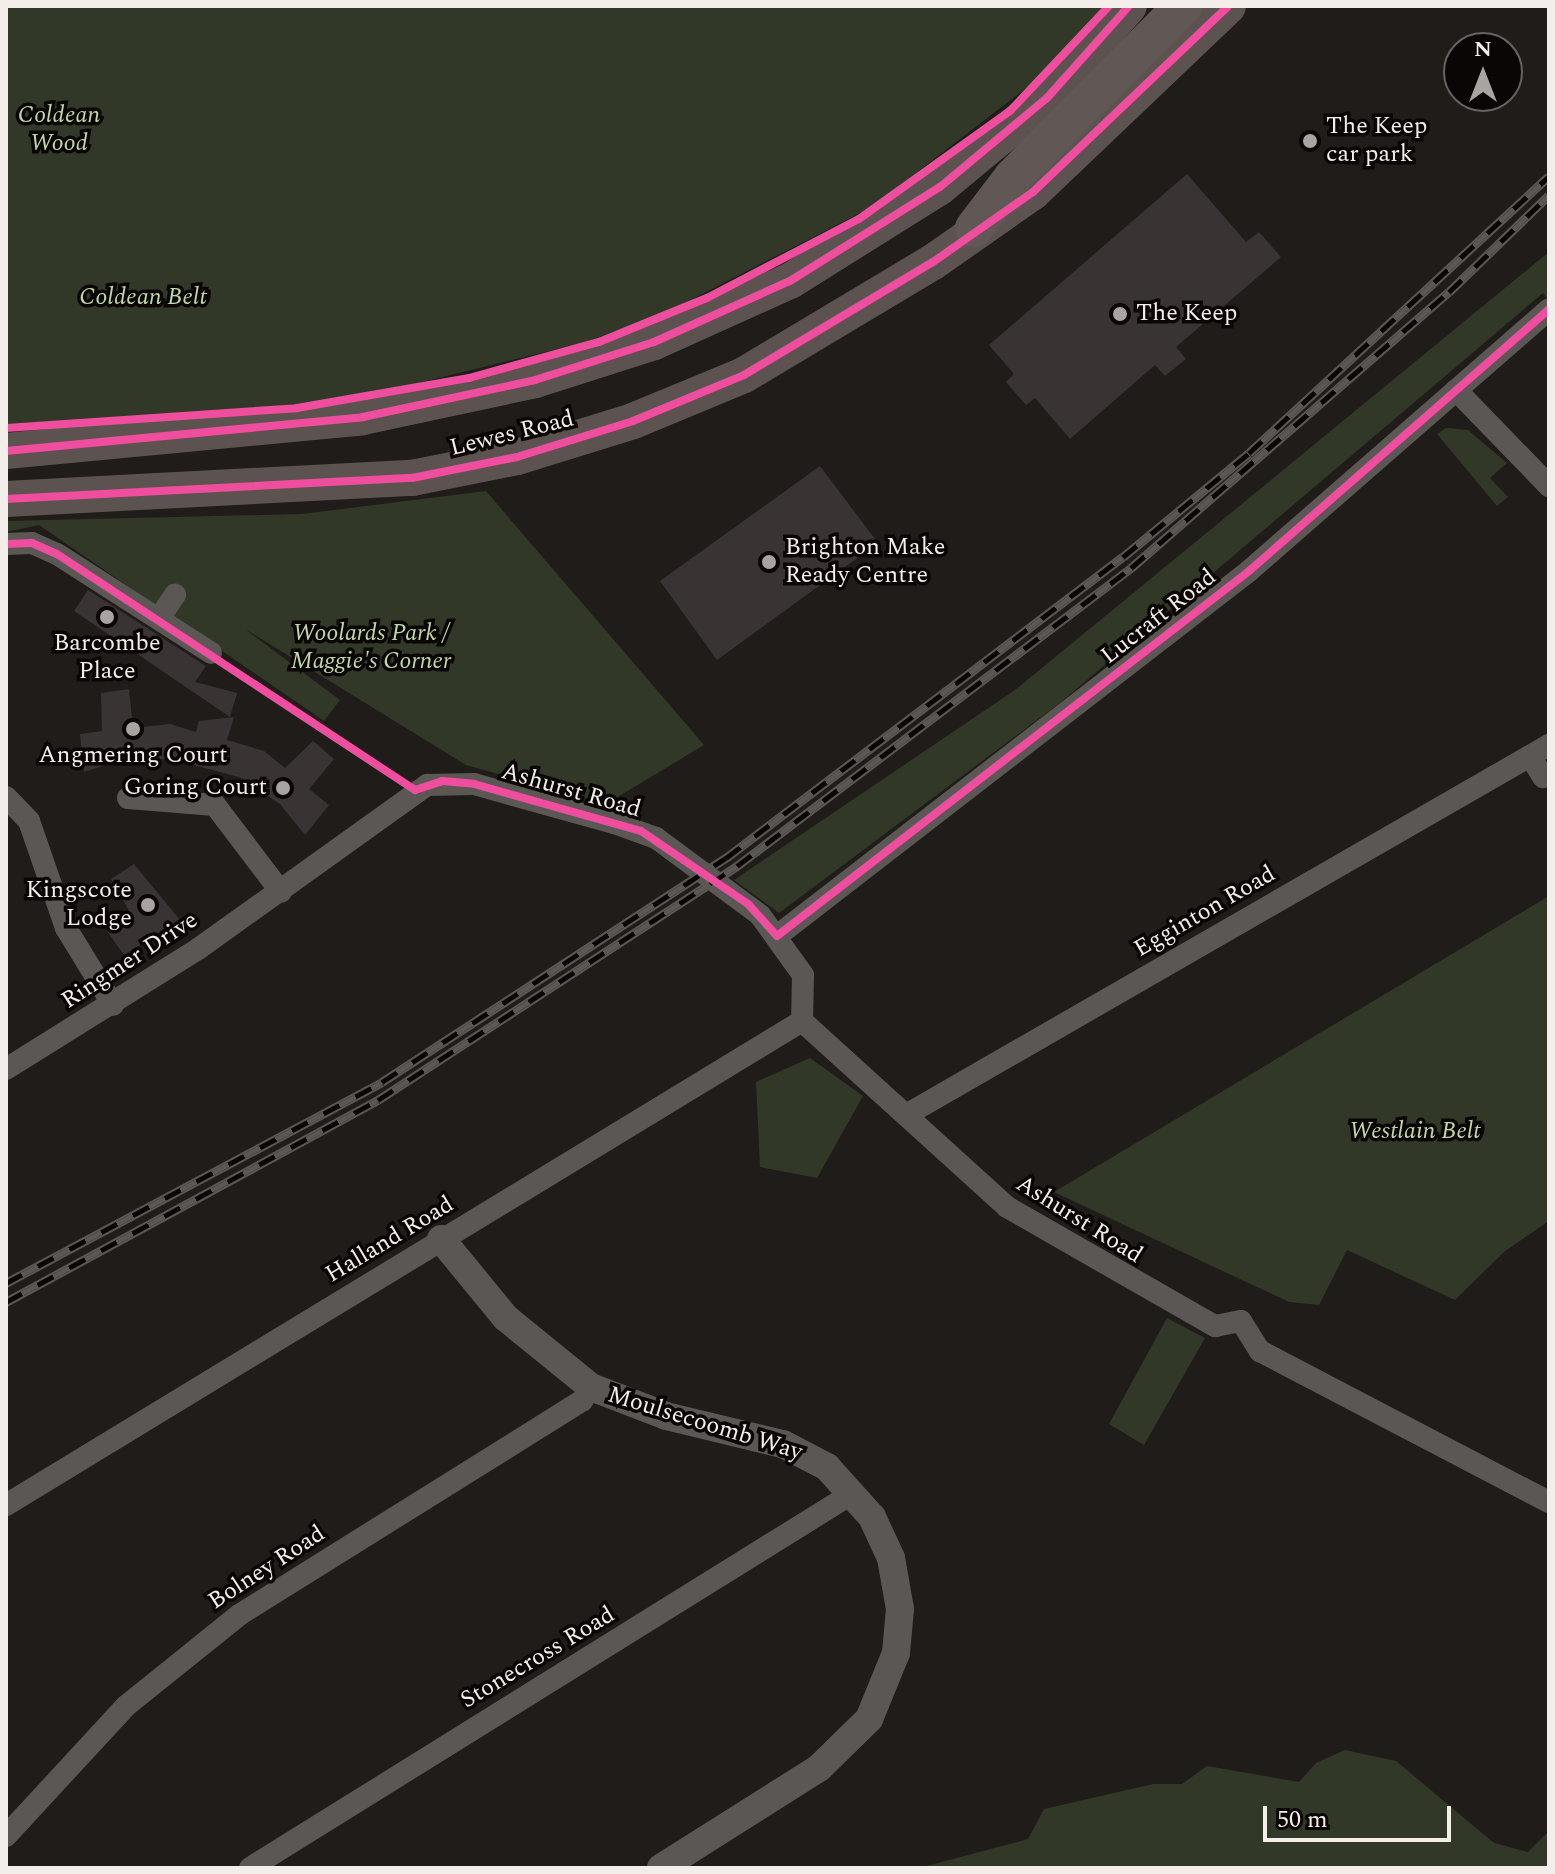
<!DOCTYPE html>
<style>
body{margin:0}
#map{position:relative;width:1555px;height:1874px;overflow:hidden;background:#201c19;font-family:Spectral,serif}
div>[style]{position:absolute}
.green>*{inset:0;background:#313828}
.building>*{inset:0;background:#3a3334}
.minor>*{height:22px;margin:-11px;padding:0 11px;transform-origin:11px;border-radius:11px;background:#5b5754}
.tertiary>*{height:28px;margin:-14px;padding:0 14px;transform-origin:14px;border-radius:14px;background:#5b5754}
.primary>*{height:36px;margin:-18px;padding:0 18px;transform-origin:18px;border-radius:18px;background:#5c5350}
.trunk>*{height:38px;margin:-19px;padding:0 19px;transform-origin:19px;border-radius:19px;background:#615754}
.rail>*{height:9px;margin-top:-4.5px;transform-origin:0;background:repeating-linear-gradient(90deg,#090605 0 18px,#5b5854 0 36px);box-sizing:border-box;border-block:2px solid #5b5854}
.cycleway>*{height:8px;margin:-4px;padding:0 4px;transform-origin:4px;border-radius:4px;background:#ef4d9e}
.dots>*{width:22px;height:22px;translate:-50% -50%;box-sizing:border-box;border:4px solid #090605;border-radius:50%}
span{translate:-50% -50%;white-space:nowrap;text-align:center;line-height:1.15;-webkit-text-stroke:7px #090605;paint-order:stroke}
.park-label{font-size:24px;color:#c1d7a6;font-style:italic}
.poi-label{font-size:24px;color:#f3eeea}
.left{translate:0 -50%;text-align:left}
.right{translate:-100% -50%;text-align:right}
.street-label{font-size:24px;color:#f3eeea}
.frame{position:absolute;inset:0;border:8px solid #f3eeea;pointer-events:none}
.north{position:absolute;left:1443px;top:32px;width:80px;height:80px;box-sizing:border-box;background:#090605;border:2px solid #676361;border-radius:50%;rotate:0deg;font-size:22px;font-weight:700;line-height:32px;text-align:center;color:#f3eeea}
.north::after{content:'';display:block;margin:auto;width:28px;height:36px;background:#a9a4a1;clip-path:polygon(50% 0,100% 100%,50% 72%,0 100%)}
.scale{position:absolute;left:1263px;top:1806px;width:188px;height:36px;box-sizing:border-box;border:4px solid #f3eeea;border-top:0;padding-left:10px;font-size:24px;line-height:28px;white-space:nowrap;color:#f3eeea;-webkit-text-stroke:6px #090605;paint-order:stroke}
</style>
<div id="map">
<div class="green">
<i style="clip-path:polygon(6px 6px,1108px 6px,1048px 71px,872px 207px,671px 310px,586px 342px,402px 387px,259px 410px,6px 424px)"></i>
<i style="clip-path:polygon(1549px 252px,1549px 301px,1543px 293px,1061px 702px,779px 913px,734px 880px,1015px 690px)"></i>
<i style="clip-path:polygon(1446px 428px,1468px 430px,1507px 463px,1490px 478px,1508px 497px,1497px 506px,1437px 434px)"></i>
<i style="clip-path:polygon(486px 491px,704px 745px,606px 804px,466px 765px,245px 629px,340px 700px,324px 721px,39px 525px,6px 532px,6px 521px,302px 514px)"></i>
<i style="clip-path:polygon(1549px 896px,1549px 1221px,1505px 1251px,1455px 1300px,1347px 1250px,1319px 1305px,1289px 1302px,1054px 1192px)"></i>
<i style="clip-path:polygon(810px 1058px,863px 1096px,817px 1178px,760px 1167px,756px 1082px)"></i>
<i style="clip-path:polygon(1167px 1318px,1205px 1338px,1144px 1445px,1109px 1424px)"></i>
<i style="clip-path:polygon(1345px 1750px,1396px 1761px,1494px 1843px,1528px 1852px,1549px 1831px,1549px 1868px,919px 1868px,1028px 1839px,1044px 1809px,1153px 1784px,1182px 1784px,1207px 1766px,1299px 1782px,1316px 1763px)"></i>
</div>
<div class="building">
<i style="clip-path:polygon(1187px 174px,1246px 242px,1259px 232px,1281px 257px,1176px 347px,1186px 359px,1165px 376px,1155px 365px,1070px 439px,1035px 398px,1026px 405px,1006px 382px,1014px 374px,989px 345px)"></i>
<i style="clip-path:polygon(820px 466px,878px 543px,717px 660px,660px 581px)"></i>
<i style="clip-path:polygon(88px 590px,206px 666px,195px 682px,237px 693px,230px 717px,74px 611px)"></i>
<i style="clip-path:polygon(129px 689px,133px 728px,170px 724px,196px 732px,199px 721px,234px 717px,227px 740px,264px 751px,285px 768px,313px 741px,334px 759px,309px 789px,329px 805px,305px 835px,280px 804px,239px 777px,171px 759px,122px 760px,84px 772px,80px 734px,102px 731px,101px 693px)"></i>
<i style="clip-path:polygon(134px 864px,180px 920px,124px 955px,107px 931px,131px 914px,111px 879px)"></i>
</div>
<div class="minor">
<i style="left:1456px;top:390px;width:134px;rotate:45.9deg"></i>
<i style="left:6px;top:544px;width:26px;rotate:-2deg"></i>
<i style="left:32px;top:543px;width:27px;rotate:24deg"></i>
<i style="left:57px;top:554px;width:183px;rotate:32.7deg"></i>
<i style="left:160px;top:617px;width:27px;rotate:-56deg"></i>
<i style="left:1530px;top:756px;width:25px;rotate:58deg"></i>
<i style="left:6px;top:797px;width:33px;rotate:46deg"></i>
<i style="left:29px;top:821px;width:113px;rotate:70.9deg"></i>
<i style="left:66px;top:928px;width:90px;rotate:58.6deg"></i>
<i style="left:128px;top:798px;width:87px;rotate:4.6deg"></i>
<i style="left:215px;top:805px;width:109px;rotate:52.8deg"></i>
<i style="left:777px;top:936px;width:597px;rotate:-37.71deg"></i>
<i style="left:1249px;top:571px;width:398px;rotate:-41.1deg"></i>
<i style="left:6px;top:1069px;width:226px;rotate:-32deg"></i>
<i style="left:198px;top:949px;width:282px;rotate:-35.6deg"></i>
<i style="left:427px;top:785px;width:47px;rotate:-1.2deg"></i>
<i style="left:474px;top:784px;width:145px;rotate:15.6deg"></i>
<i style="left:614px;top:823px;width:45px;rotate:19.7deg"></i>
<i style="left:656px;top:838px;width:129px;rotate:36.5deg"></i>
<i style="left:760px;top:915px;width:74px;rotate:54.4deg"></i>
<i style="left:803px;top:975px;width:46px;rotate:91.2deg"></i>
<i style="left:802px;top:1021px;width:277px;rotate:42.2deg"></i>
<i style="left:1007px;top:1207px;width:240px;rotate:29.8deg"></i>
<i style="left:1215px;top:1326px;width:26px;rotate:-11deg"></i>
<i style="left:1241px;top:1321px;width:36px;rotate:58deg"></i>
<i style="left:1260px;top:1351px;width:326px;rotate:27.6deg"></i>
<i style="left:906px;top:1115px;width:742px;rotate:-29.92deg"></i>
<i style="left:6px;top:1505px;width:932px;rotate:-31.3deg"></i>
<i style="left:6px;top:1836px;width:177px;rotate:-47.3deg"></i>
<i style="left:126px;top:1706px;width:145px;rotate:-38.8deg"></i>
<i style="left:239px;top:1615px;width:404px;rotate:-32deg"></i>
<i style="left:582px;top:1401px;width:17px;rotate:-57deg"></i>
<i style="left:250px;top:1868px;width:710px;rotate:-31.88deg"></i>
</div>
<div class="tertiary">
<i style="left:441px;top:1239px;width:102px;rotate:50.6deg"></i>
<i style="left:506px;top:1318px;width:109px;rotate:39.1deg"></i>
<i style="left:591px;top:1387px;width:80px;rotate:21.1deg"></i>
<i style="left:666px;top:1416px;width:120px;rotate:13.5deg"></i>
<i style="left:783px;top:1444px;width:50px;rotate:27.6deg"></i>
<i style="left:827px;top:1467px;width:67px;rotate:48deg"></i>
<i style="left:872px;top:1517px;width:45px;rotate:65.1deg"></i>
<i style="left:891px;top:1558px;width:52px;rotate:80deg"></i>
<i style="left:900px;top:1609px;width:44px;rotate:95.2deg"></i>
<i style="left:896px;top:1653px;width:71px;rotate:112.2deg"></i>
<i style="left:869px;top:1719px;width:70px;rotate:135.6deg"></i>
<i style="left:819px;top:1768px;width:187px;rotate:147.7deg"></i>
</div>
<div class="primary">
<i style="left:6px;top:451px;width:359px;rotate:-5.4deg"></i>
<i style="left:363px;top:417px;width:176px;rotate:-12.1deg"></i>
<i style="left:535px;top:380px;width:125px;rotate:-17.7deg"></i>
<i style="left:654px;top:342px;width:149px;rotate:-24.2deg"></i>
<i style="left:790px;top:281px;width:177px;rotate:-32.1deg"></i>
<i style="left:940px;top:187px;width:139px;rotate:-39.8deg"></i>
<i style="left:1047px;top:98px;width:123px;rotate:-48.3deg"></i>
<i style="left:6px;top:499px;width:407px;rotate:-3deg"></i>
<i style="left:412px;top:478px;width:107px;rotate:-11.3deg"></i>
<i style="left:517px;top:457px;width:121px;rotate:-17.2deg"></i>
<i style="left:633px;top:421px;width:120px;rotate:-22.5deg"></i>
<i style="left:744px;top:375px;width:220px;rotate:-30.9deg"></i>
<i style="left:933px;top:262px;width:122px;rotate:-35deg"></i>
<i style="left:1033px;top:192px;width:269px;rotate:-43.6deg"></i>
</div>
<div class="trunk">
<i style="left:974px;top:228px;width:64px;rotate:-52.6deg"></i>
<i style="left:1013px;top:177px;width:241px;rotate:-45.2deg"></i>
</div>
<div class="rail">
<i style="left:6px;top:1283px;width:426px;rotate:-28.1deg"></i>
<i style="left:382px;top:1082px;width:411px;rotate:-33.1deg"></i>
<i style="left:726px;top:858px;width:498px;rotate:-37.2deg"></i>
<i style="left:1123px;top:557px;width:163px;rotate:-39.5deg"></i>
<i style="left:1249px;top:453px;width:408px;rotate:-42.7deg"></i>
<i style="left:6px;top:1302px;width:423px;rotate:-28.5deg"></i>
<i style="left:378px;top:1100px;width:429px;rotate:-33.1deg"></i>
<i style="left:737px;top:866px;width:494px;rotate:-37.1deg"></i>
<i style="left:1131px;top:568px;width:421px;rotate:-41deg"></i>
<i style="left:1449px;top:292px;width:139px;rotate:-44.1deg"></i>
</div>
<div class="cycleway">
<i style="left:6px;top:428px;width:292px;rotate:-3.9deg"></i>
<i style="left:297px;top:408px;width:175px;rotate:-9.9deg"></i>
<i style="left:469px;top:378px;width:135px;rotate:-15.5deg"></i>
<i style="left:599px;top:342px;width:117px;rotate:-22.2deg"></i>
<i style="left:707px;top:298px;width:171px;rotate:-27.5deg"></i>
<i style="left:859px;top:219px;width:186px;rotate:-35.6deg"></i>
<i style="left:1010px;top:111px;width:144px;rotate:-46.7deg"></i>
<i style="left:6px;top:451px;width:359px;rotate:-5.4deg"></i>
<i style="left:363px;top:417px;width:176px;rotate:-12.1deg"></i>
<i style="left:535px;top:380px;width:125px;rotate:-17.7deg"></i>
<i style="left:654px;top:342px;width:149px;rotate:-24.2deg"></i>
<i style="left:790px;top:281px;width:177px;rotate:-32.1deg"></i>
<i style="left:940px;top:187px;width:139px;rotate:-39.8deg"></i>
<i style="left:1047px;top:98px;width:123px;rotate:-48.3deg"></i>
<i style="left:6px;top:499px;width:407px;rotate:-3deg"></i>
<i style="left:412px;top:478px;width:107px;rotate:-11.3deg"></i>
<i style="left:517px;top:457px;width:121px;rotate:-17.2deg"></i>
<i style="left:633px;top:421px;width:120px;rotate:-22.5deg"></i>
<i style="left:744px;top:375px;width:220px;rotate:-30.9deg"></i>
<i style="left:933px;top:262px;width:122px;rotate:-35deg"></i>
<i style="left:1033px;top:192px;width:269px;rotate:-43.6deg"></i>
<i style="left:6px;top:544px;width:26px;rotate:-2deg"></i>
<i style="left:32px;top:543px;width:27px;rotate:24deg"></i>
<i style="left:57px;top:554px;width:429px;rotate:33.4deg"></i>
<i style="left:415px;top:790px;width:28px;rotate:-18deg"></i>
<i style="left:442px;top:781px;width:32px;rotate:5deg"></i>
<i style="left:474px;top:784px;width:173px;rotate:15.7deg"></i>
<i style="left:641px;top:831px;width:130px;rotate:34.3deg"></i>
<i style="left:748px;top:904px;width:43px;rotate:47.8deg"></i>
<i style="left:777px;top:936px;width:597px;rotate:-37.71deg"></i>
<i style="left:1249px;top:571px;width:398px;rotate:-41.1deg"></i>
</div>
<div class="dots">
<i style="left:1310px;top:141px;background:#a9a4a1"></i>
<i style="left:1120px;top:314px;background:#a9a4a1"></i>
<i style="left:769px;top:562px;background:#a9a4a1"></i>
<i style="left:107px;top:617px;background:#a9a4a1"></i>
<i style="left:133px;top:729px;background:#a9a4a1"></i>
<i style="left:283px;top:788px;background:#a9a4a1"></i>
<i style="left:148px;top:905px;background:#a9a4a1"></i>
</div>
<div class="park-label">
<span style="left:59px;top:130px">Coldean<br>Wood</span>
<span style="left:143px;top:298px">Coldean Belt</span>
<span style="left:371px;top:648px">Woolards Park /<br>Maggie's Corner</span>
<span style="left:1415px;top:1132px">Westlain Belt</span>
</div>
<div class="poi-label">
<span class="left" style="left:1326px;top:141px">The Keep<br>car park</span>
<span class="left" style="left:1136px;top:314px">The Keep</span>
<span class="left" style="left:785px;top:562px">Brighton Make<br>Ready Centre</span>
<span style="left:107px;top:658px">Barcombe<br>Place</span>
<span style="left:133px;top:756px">Angmering Court</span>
<span class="right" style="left:267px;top:788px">Goring Court</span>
<span class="right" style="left:132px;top:905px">Kingscote<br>Lodge</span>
</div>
<div class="street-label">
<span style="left:512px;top:434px;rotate:-14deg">Lewes Road</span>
<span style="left:1159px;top:617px;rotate:-38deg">Lucraft Road</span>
<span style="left:571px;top:791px;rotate:16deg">Ashurst Road</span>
<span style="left:1205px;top:912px;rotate:-30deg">Egginton Road</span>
<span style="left:130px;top:961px;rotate:-33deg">Ringmer Drive</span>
<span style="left:1079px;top:1220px;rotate:32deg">Ashurst Road</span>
<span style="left:390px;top:1240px;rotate:-31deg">Halland Road</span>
<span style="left:705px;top:1424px;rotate:17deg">Moulsecoomb Way</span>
<span style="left:267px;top:1568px;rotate:-33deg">Bolney Road</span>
<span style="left:538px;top:1658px;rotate:-31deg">Stonecross Road</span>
</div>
<div class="frame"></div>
<div class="north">N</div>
<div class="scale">50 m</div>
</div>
